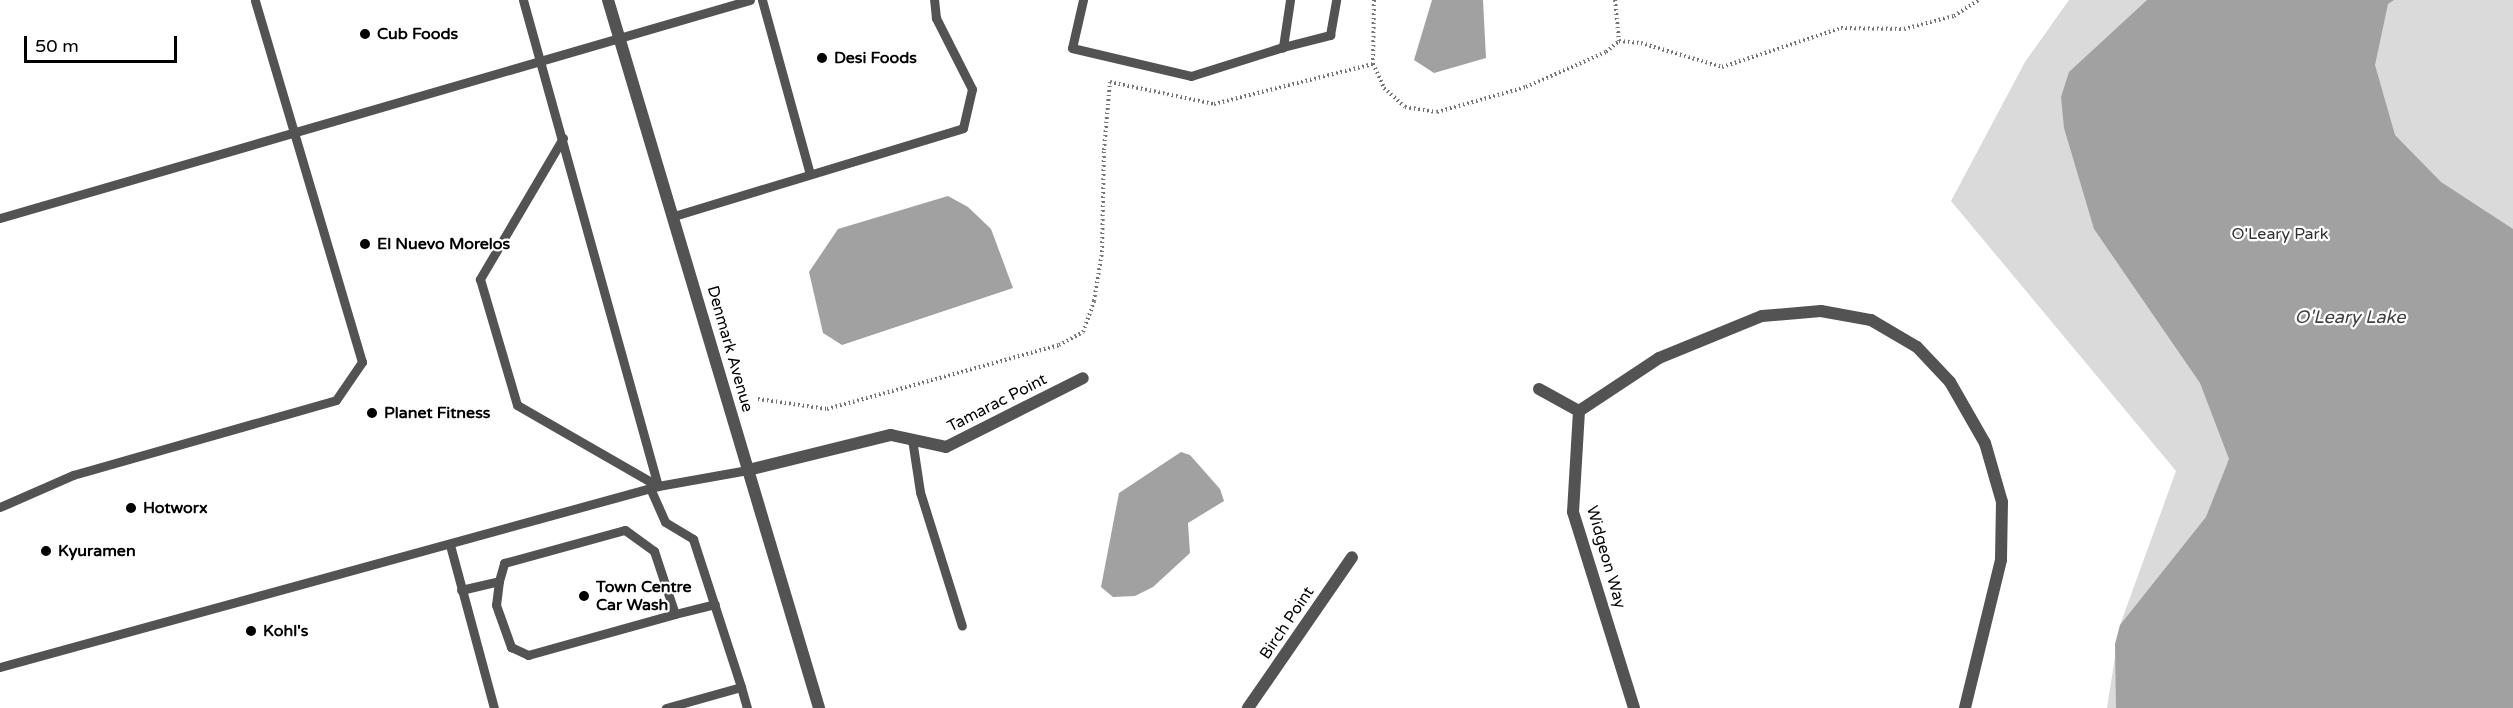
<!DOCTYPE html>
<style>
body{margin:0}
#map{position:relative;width:2513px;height:708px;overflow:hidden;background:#fff;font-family:"Varela Round",sans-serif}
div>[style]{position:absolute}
.green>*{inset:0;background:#dadada}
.water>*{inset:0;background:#a1a1a1}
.path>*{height:4px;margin-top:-2px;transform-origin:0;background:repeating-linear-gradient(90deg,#757575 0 1.5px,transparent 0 4.5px)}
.service>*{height:9px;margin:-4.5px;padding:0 4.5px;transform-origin:4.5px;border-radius:4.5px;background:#535353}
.minor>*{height:12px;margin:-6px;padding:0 6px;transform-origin:6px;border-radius:6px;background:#535353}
.tertiary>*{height:12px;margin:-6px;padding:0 6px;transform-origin:6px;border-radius:6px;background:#535353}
.dots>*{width:16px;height:16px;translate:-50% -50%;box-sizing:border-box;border:3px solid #fff;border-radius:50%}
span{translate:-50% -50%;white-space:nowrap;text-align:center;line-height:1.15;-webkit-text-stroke:4.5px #fff;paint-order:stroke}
.poi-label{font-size:16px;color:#000;font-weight:700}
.left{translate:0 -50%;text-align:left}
.park-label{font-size:16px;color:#313131}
.street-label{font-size:16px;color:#000}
.water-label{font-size:18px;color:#424242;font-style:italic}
.scale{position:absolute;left:24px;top:36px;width:153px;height:27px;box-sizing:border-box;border:3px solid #000;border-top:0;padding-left:8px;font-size:18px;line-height:21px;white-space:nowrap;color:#000;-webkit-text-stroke:4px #fff;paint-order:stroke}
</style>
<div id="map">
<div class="green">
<i style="clip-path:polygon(2069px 0,2513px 0,2513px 708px,2107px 708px,2120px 625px,2176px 471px,1951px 201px,2025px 62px)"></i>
</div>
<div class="water">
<i style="clip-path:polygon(1432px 0,1483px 0,1486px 58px,1434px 73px,1414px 60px)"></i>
<i style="clip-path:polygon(2147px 0,2394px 0,2388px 4px,2375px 65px,2395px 135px,2441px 182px,2513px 229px,2513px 708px,2116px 708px,2115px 644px,2120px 625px,2206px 517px,2229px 459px,2200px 383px,2094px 229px,2064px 128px,2061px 97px,2069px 72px)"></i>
<i style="clip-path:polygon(948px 196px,968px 207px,991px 229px,1013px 288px,842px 345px,823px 333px,809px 272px,838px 229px)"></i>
<i style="clip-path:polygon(1181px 452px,1190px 455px,1220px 489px,1224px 501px,1188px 523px,1190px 553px,1153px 587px,1135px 596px,1113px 597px,1101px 587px,1119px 493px)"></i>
</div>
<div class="path">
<i style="left:1374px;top:0;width:64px;rotate:90.9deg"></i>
<i style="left:1373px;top:64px;width:26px;rotate:65deg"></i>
<i style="left:1384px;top:88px;width:28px;rotate:42deg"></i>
<i style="left:1405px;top:107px;width:32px;rotate:9deg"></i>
<i style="left:1437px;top:112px;width:92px;rotate:-15.7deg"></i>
<i style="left:1526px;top:87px;width:87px;rotate:-23.6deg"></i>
<i style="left:1606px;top:52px;width:17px;rotate:-40deg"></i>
<i style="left:1619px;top:41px;width:22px;rotate:5deg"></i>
<i style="left:1641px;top:43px;width:84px;rotate:16.5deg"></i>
<i style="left:1722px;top:67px;width:125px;rotate:-18.1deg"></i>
<i style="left:1841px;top:28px;width:63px;rotate:0.9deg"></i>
<i style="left:1904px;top:29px;width:52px;rotate:-14.6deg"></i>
<i style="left:1954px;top:16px;width:30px;rotate:-33deg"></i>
<i style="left:1615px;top:0;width:41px;rotate:84.4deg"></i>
<i style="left:758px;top:399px;width:70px;rotate:8.2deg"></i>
<i style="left:827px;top:409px;width:241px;rotate:-15.4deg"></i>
<i style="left:1059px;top:345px;width:27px;rotate:-28deg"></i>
<i style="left:1083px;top:332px;width:33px;rotate:-70deg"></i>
<i style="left:1094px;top:301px;width:50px;rotate:-80.7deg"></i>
<i style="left:1102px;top:252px;width:102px;rotate:-88.9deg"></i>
<i style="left:1104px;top:150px;width:68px;rotate:-85deg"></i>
<i style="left:1110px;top:82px;width:106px;rotate:11.9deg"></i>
<i style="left:1214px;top:104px;width:164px;rotate:-14.1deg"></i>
</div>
<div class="service">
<i style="left:523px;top:0;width:504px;rotate:74.48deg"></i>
<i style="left:762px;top:0;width:180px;rotate:74.6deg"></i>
<i style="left:1083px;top:0;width:49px;rotate:102.9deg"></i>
<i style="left:1072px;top:48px;width:122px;rotate:13.2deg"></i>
<i style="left:1191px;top:76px;width:96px;rotate:-17.5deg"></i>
<i style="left:1290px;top:0;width:48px;rotate:98.5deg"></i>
<i style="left:1283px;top:47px;width:49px;rotate:-14.3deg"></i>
<i style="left:1330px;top:35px;width:36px;rotate:-80deg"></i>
<i style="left:563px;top:138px;width:164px;rotate:120.5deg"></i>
<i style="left:480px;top:279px;width:131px;rotate:73.6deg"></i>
<i style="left:517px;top:405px;width:163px;rotate:29.9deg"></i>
<i style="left:674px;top:216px;width:302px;rotate:-16.9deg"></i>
<i style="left:963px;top:128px;width:40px;rotate:-77deg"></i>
<i style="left:972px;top:89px;width:80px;rotate:-116.9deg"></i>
<i style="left:936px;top:18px;width:18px;rotate:-96deg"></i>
<i style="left:0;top:218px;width:781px;rotate:-16.21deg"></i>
<i style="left:912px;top:439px;width:54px;rotate:81.4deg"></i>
<i style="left:920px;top:492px;width:140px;rotate:72.6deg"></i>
<i style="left:650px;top:488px;width:37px;rotate:66deg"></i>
<i style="left:665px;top:522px;width:33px;rotate:31deg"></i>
<i style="left:693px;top:539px;width:156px;rotate:72deg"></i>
<i style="left:741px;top:687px;width:78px;rotate:164.4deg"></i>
<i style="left:0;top:507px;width:80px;rotate:-23.7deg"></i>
<i style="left:73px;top:475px;width:273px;rotate:-15.9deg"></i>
<i style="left:336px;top:400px;width:46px;rotate:-55.6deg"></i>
<i style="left:362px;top:362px;width:377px;rotate:-106.5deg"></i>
<i style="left:450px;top:545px;width:169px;rotate:74.9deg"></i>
<i style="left:499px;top:581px;width:24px;rotate:97deg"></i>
<i style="left:496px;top:605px;width:45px;rotate:70.3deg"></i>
<i style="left:511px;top:647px;width:19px;rotate:25deg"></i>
<i style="left:528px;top:655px;width:153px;rotate:-15.6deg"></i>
<i style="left:461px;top:590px;width:39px;rotate:-13deg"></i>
<i style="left:499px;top:581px;width:19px;rotate:-74deg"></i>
<i style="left:504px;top:563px;width:125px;rotate:-15.3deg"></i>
<i style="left:625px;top:530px;width:36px;rotate:36deg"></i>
<i style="left:654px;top:551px;width:66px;rotate:71.6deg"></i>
<i style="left:675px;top:614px;width:41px;rotate:-14deg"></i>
<i style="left:0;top:667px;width:682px;rotate:-15.38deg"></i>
<i style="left:658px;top:486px;width:91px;rotate:-10.1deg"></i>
<i style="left:741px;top:687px;width:22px;rotate:74deg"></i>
</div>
<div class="minor">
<i style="left:1539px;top:389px;width:46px;rotate:28.8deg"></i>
<i style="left:1579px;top:411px;width:96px;rotate:-33.5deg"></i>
<i style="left:1659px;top:358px;width:111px;rotate:-22.2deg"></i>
<i style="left:1762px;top:316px;width:59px;rotate:-4.8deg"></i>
<i style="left:1821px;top:311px;width:51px;rotate:10.2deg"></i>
<i style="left:1871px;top:320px;width:53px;rotate:30.4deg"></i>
<i style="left:1917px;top:347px;width:48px;rotate:46.7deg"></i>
<i style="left:1950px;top:382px;width:70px;rotate:60.2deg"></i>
<i style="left:1985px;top:443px;width:61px;rotate:73.9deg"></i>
<i style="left:2002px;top:502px;width:58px;rotate:91deg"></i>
<i style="left:2001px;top:560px;width:152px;rotate:103.7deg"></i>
<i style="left:1579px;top:411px;width:101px;rotate:93.4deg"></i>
<i style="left:1573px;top:512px;width:205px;rotate:72.7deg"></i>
<i style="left:748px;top:470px;width:147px;rotate:-13.8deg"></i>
<i style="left:891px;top:435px;width:56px;rotate:12.3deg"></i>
<i style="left:946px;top:447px;width:153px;rotate:-26.7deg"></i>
<i style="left:1248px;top:708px;width:183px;rotate:-55.4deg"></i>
</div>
<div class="tertiary">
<i style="left:608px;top:0;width:739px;rotate:73.4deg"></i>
</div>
<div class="dots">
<i style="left:365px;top:34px;background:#000"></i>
<i style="left:822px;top:58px;background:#000"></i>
<i style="left:365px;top:244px;background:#000"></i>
<i style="left:372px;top:413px;background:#000"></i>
<i style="left:131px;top:508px;background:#000"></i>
<i style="left:46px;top:551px;background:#000"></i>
<i style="left:584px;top:596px;background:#000"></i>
<i style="left:251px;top:631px;background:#000"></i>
</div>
<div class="poi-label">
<span class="left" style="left:377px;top:34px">Cub Foods</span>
<span class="left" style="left:834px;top:58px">Desi Foods</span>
<span class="left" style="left:377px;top:244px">El Nuevo Morelos</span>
<span class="left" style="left:384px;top:413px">Planet Fitness</span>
<span class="left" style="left:143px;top:508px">Hotworx</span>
<span class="left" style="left:58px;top:551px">Kyuramen</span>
<span class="left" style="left:596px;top:596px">Town Centre<br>Car Wash</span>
<span class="left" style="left:263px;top:631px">Kohl's</span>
</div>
<div class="park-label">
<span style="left:2280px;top:234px">O'Leary Park</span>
</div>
<div class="street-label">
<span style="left:730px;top:349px;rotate:74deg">Denmark Avenue</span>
<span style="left:997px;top:403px;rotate:-27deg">Tamarac Point</span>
<span style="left:1606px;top:557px;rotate:74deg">Widgeon Way</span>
<span style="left:1287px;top:623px;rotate:-56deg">Birch Point</span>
</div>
<div class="water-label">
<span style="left:2350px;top:317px">O'Leary Lake</span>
</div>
<div class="scale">50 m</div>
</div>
